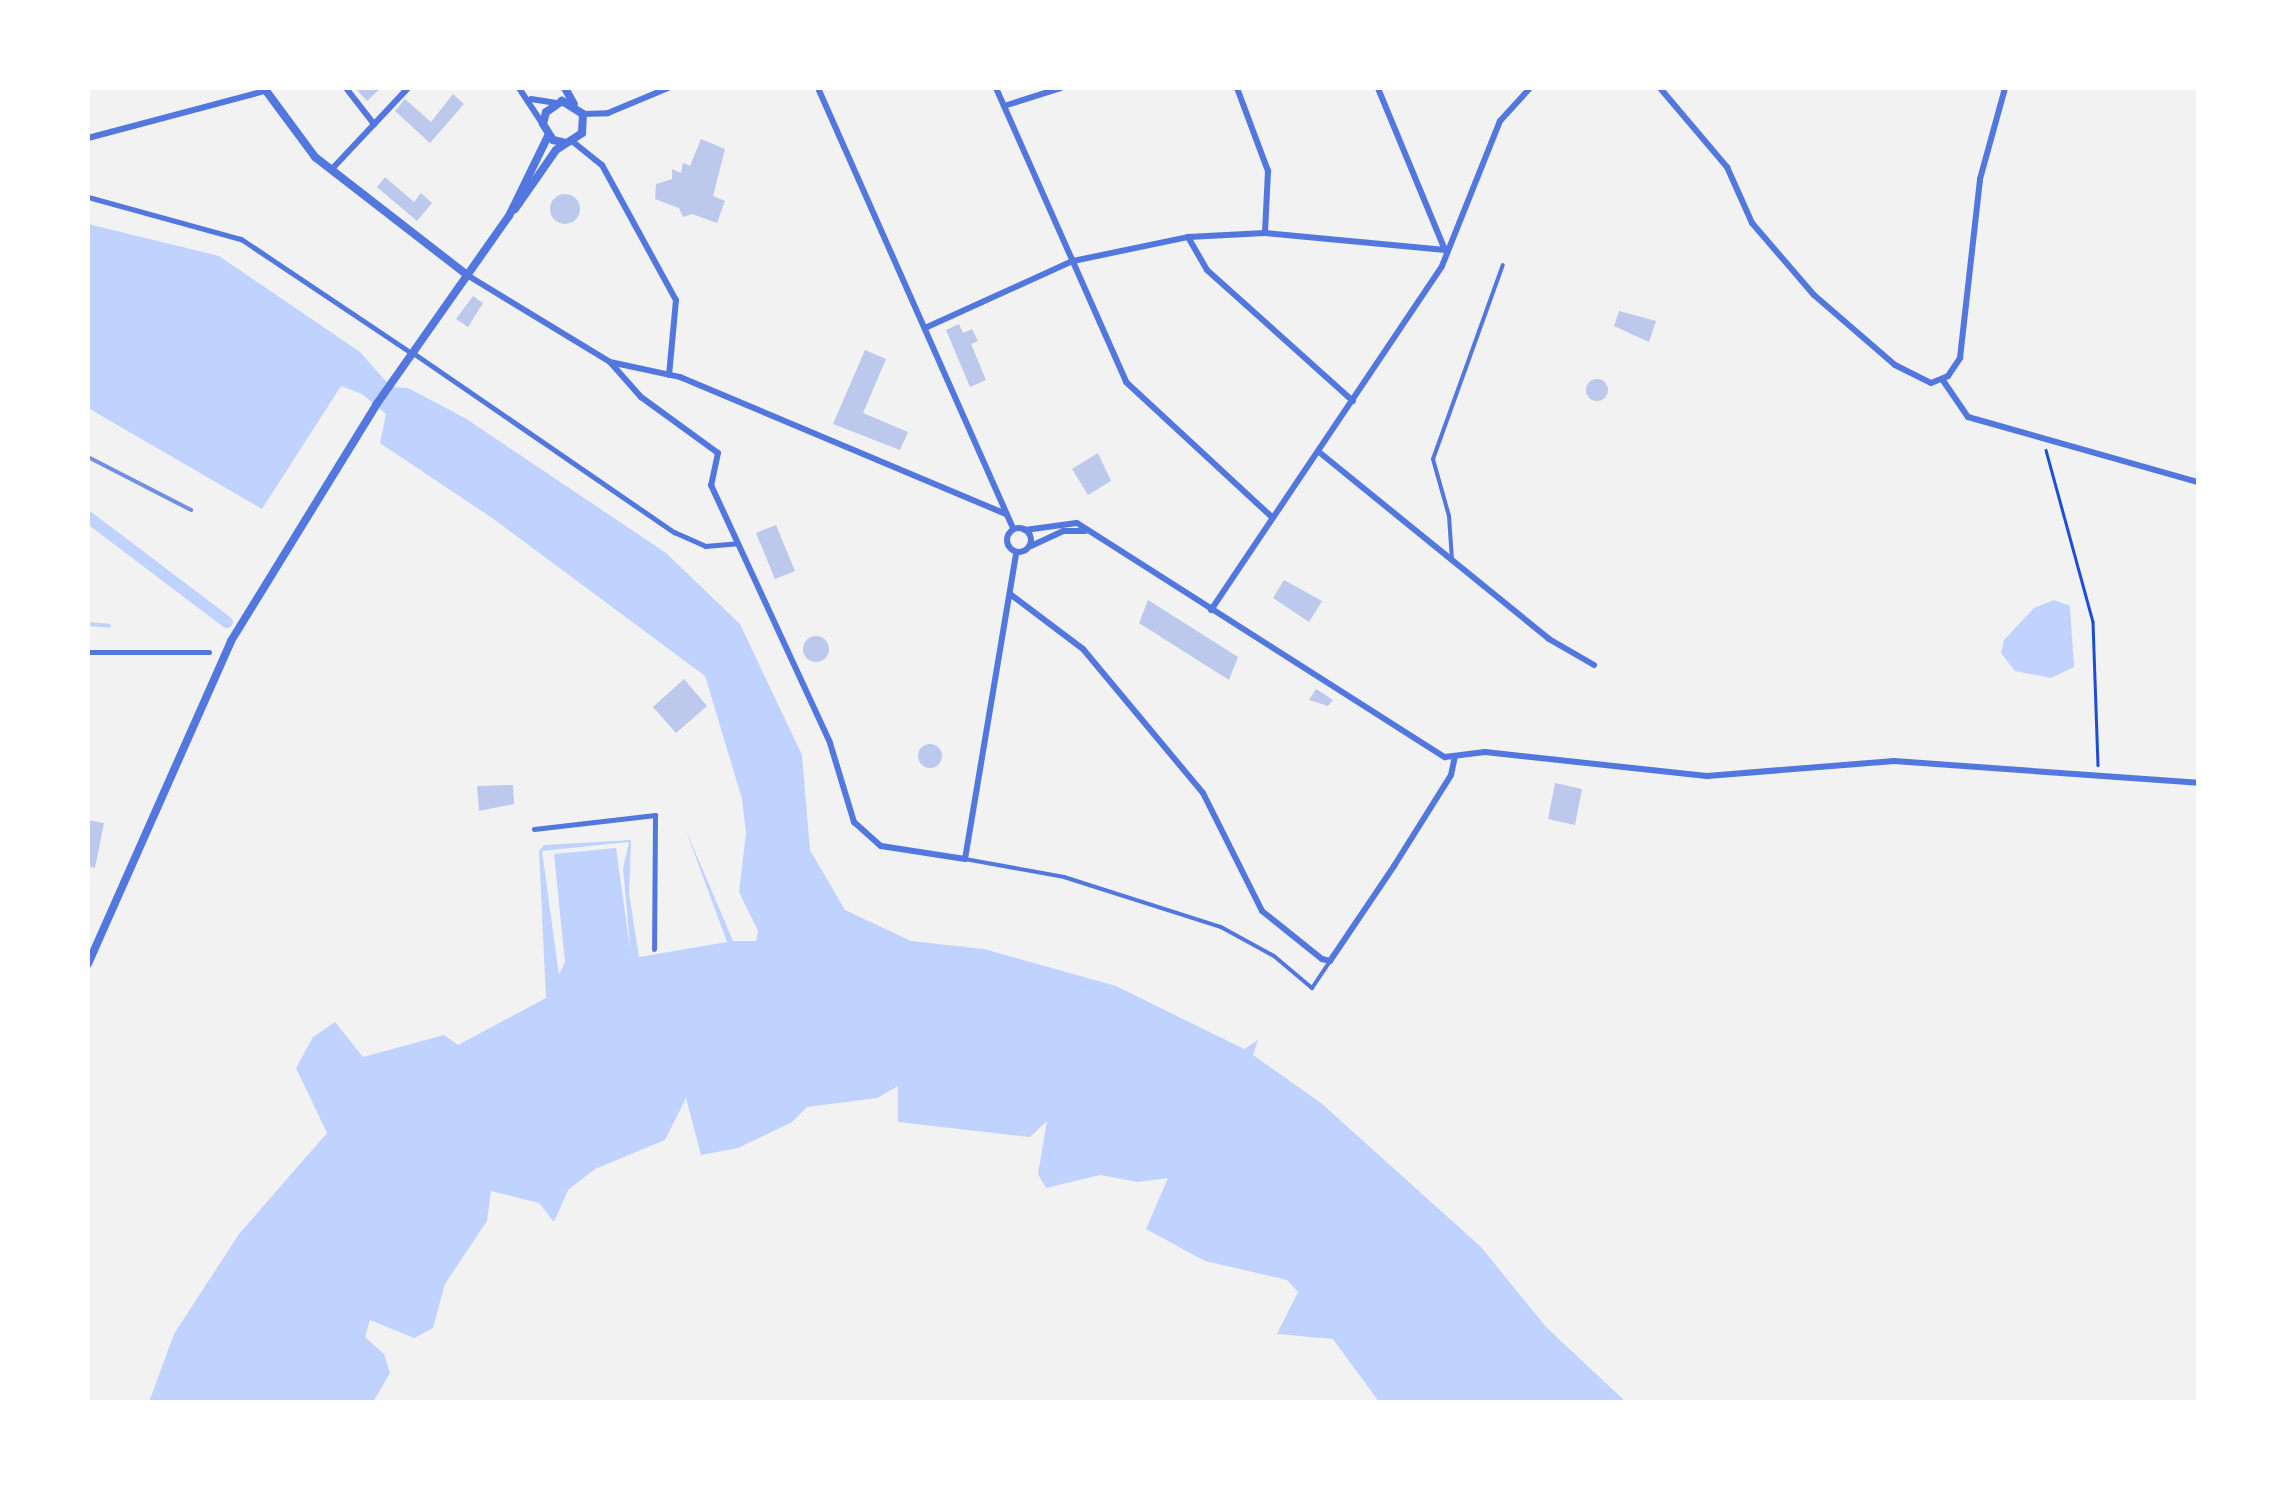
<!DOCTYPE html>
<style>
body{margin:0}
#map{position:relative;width:2286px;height:1490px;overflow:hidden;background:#f2f2f2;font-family:Raleway,sans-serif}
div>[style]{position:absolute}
.water>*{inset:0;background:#bfd3fe}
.pier>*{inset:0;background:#f2f2f2}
.stream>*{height:4px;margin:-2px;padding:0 2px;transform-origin:2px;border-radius:2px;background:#bfd3fe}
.canal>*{height:12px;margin:-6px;padding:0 6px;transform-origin:6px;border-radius:6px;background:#bfd3fe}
.building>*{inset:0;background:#bdc9ec}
.round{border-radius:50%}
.path>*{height:2.5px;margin:-1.25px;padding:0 1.25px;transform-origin:1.25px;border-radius:1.25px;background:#1d4ed8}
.service>*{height:4px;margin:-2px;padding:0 2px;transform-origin:2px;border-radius:2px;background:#5277de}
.pedestrian>*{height:5px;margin:-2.5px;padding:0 2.5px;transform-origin:2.5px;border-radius:2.5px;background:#5277de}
.minor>*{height:6px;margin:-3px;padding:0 3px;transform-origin:3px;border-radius:3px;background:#5277de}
.minor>.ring{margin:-3px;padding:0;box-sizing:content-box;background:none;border:6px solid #5277de;border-radius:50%}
.tertiary>*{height:8px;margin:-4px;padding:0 4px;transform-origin:4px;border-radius:4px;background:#5277de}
.rail>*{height:4px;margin:-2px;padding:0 2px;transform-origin:2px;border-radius:2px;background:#7290e2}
span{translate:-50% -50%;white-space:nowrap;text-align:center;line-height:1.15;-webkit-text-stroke:8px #fff;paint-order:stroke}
.frame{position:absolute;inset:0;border:90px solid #fff;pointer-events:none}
</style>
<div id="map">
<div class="water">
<i style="clip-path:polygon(88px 224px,219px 256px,360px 352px,391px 387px,408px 388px,465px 418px,666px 553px,740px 624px,802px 755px,810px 850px,845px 910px,911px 941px,984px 949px,1116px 986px,1244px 1049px,1258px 1040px,1253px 1055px,1321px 1103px,1481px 1247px,1546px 1327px,1626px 1402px,1379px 1402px,1333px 1339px,1277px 1334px,1298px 1292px,1287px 1280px,1205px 1261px,1146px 1229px,1168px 1178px,1138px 1182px,1100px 1175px,1046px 1188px,1038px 1174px,1047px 1121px,1030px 1137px,898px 1122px,898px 1086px,877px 1098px,807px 1107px,792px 1122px,738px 1148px,701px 1155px,686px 1098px,665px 1140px,595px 1169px,568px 1190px,554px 1222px,539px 1203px,491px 1191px,487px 1221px,445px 1284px,433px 1328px,414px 1338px,370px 1320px,365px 1337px,384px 1354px,390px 1373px,373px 1402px,149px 1402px,174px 1334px,239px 1234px,327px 1133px,296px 1068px,313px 1037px,335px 1022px,363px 1057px,444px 1035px,458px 1045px,546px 998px,539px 851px,544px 845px,631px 840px,629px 893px,639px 957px,727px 942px,685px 828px,733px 941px,756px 941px,758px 931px,739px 892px,746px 833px,742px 799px,705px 676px,495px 520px,380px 443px,386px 414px,362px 394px,341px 386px,262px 509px,88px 408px)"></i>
<i style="clip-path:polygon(2054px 600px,2070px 606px,2074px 667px,2051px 678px,2015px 671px,2001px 653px,2004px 640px,2034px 608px)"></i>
</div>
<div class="pier">
<i style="clip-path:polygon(629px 842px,623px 869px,631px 955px,616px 848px,554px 854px,565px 962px,559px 975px,542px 851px)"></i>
</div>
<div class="stream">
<i style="left:88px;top:624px;width:21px;rotate:5deg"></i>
</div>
<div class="canal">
<i style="left:88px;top:517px;width:174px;rotate:37.1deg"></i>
</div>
<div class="building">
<i style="clip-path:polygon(355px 88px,381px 88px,367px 101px)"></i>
<i style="clip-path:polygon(453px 94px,464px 104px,430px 143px,395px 111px,405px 99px,431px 122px)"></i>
<i style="clip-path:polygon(701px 139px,725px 149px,713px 196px,725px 201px,717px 223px,692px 214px,683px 217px,679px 208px,655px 199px,656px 184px,672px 179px,672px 169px,681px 173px,683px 163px,690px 166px)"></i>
<i style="clip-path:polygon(385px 177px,414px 202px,421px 193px,432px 203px,417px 221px,377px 187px)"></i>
<i class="round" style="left:550px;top:194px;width:30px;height:30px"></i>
<i style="clip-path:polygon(473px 296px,483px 303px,468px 327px,456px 319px)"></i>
<i style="clip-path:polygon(1619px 311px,1656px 321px,1649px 342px,1614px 326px)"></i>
<i style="clip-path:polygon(959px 324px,963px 333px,972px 329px,978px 341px,971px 344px,986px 380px,970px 387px,946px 330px)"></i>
<i style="clip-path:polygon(865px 350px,886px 359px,863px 413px,908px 432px,900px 450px,833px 424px)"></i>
<i class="round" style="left:1586px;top:379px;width:22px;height:22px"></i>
<i style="clip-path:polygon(1098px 453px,1111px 481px,1088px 495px,1072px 469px)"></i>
<i style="clip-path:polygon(776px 525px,795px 571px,775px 579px,756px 533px)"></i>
<i style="clip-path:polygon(1284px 580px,1322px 601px,1309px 622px,1273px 598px)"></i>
<i style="clip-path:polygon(1148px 600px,1238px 657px,1229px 680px,1139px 623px)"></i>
<i class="round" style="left:803px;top:636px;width:26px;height:26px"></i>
<i style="clip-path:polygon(684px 679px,707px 706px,676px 733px,653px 707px)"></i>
<i style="clip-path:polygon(1316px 689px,1333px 700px,1328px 706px,1309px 700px)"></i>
<i class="round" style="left:918px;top:744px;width:24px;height:24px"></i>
<i style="clip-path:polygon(1555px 783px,1582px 789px,1575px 825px,1548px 819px)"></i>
<i style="clip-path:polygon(513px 785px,514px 804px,479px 811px,477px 786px)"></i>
<i style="clip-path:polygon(88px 820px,104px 823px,95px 868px,88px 866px)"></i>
</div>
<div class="path">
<i style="left:2046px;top:450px;width:178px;rotate:74.7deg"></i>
<i style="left:2093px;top:622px;width:143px;rotate:88deg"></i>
</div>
<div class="service">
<i style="left:1452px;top:560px;width:44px;rotate:-93.9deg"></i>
<i style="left:1449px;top:516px;width:59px;rotate:-105.7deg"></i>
<i style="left:1433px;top:459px;width:206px;rotate:-70.2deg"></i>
<i style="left:965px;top:859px;width:101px;rotate:10.3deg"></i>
<i style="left:1064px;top:877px;width:165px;rotate:17.7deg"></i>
<i style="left:1221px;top:927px;width:60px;rotate:28.7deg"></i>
<i style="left:1274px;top:956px;width:50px;rotate:40.1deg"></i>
<i style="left:1312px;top:988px;width:32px;rotate:-56deg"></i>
</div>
<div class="pedestrian">
<i style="left:88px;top:197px;width:159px;rotate:15.4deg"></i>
<i style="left:241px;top:239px;width:200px;rotate:33.8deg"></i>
<i style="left:416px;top:355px;width:313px;rotate:34.5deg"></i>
<i style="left:674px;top:532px;width:34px;rotate:24deg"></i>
<i style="left:705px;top:546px;width:32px;rotate:-5deg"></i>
<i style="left:88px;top:652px;width:121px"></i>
<i style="left:534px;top:829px;width:122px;rotate:-6.6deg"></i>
<i style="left:655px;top:815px;width:134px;rotate:90.4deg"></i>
</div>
<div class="minor">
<i style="left:346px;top:88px;width:46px;rotate:52.1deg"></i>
<i style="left:519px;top:88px;width:42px;rotate:56.7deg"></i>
<i style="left:818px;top:88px;width:482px;rotate:66.1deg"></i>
<i style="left:996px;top:88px;width:321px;rotate:66.1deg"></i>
<i style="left:1126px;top:382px;width:200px;rotate:42.8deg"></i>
<i style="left:1237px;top:88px;width:89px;rotate:69.5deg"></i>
<i style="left:1268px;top:171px;width:62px;rotate:92.8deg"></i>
<i style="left:1660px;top:88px;width:104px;rotate:49.7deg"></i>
<i style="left:1727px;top:167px;width:61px;rotate:65.9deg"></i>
<i style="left:1752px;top:223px;width:95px;rotate:49.3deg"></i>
<i style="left:1814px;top:295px;width:107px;rotate:40.8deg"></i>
<i style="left:1895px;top:365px;width:40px;rotate:26.6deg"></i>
<i style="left:1931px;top:383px;width:18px;rotate:-22deg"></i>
<i style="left:1948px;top:376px;width:22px;rotate:-56deg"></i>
<i style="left:1960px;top:358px;width:180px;rotate:-83.6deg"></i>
<i style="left:1980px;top:179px;width:94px;rotate:-74.6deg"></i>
<i style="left:531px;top:99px;width:24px;rotate:9deg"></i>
<i style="left:1004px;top:106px;width:60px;rotate:-17.5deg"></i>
<i style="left:583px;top:114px;width:25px;rotate:-2deg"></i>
<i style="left:608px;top:113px;width:65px;rotate:-22.6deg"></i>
<i style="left:88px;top:138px;width:183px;rotate:-14.9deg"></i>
<i style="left:572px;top:141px;width:38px;rotate:39deg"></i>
<i style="left:602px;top:165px;width:154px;rotate:61.3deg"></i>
<i style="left:676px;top:300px;width:75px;rotate:95.3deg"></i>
<i style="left:331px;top:170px;width:112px;rotate:-46.8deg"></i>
<i style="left:1188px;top:237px;width:38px;rotate:60deg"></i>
<i style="left:1207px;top:270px;width:196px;rotate:41.9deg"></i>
<i style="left:467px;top:275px;width:167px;rotate:31.3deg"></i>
<i style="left:610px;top:362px;width:72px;rotate:12.1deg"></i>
<i style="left:680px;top:377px;width:354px;rotate:22.8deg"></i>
<i style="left:925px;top:328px;width:162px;rotate:-24.4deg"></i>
<i style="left:1073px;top:261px;width:117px;rotate:-11.8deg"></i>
<i style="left:1188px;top:237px;width:77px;rotate:-3deg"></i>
<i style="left:1265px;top:233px;width:181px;rotate:5.4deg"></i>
<i style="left:1445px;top:250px;width:175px;rotate:-112.5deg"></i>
<i style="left:610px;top:362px;width:47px;rotate:48.5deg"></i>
<i style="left:641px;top:397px;width:95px;rotate:36deg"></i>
<i style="left:718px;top:453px;width:33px;rotate:102deg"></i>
<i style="left:711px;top:485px;width:284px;rotate:65.2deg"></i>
<i style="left:830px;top:743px;width:83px;rotate:73.1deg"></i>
<i style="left:854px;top:822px;width:36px;rotate:42deg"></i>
<i style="left:881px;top:846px;width:85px;rotate:8.8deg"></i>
<i style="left:965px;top:859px;width:310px;rotate:-80.5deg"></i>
<i style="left:1942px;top:379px;width:46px;rotate:55.6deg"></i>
<i style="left:1968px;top:417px;width:239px;rotate:15.8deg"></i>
<i style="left:1319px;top:452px;width:296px;rotate:39.1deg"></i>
<i style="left:1549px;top:639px;width:52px;rotate:30deg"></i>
<i class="ring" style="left:1007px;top:528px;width:18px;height:18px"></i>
<i style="left:1025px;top:530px;width:52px;rotate:-7.7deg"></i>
<i style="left:1077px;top:523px;width:436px;rotate:32.5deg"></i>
<i style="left:1445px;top:757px;width:40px;rotate:-7.1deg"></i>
<i style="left:1485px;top:752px;width:223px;rotate:6.2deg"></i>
<i style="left:1707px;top:776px;width:188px;rotate:-4.6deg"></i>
<i style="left:1894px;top:761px;width:305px;rotate:4.1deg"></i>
<i style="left:1031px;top:546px;width:35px;rotate:-25deg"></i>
<i style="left:1063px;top:531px;width:22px"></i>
<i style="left:1010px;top:594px;width:91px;rotate:37deg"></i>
<i style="left:1083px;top:649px;width:187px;rotate:50.2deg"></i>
<i style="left:1203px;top:793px;width:132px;rotate:63.4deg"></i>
<i style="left:1262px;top:911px;width:77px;rotate:38.7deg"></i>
<i style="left:1322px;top:959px;width:8px;rotate:14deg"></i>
<i style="left:1330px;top:961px;width:115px;rotate:-56deg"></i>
<i style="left:1394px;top:866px;width:107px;rotate:-57.9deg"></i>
<i style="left:1451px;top:775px;width:19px;rotate:-78deg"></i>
<i style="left:1211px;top:610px;width:414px;rotate:-56.1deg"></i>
<i style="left:1442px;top:266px;width:156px;rotate:-68.2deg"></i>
<i style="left:1500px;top:121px;width:45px;rotate:-47.7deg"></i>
</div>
<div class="tertiary">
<i style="left:264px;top:88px;width:86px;rotate:53.5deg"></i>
<i style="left:315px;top:157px;width:192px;rotate:37.8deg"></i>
<i style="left:565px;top:88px;width:18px;rotate:61deg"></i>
<i style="left:515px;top:209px;width:72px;rotate:-55.2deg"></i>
<i style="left:556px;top:150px;width:31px;rotate:-33deg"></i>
<i style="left:582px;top:133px;width:19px;rotate:-87deg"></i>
<i style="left:583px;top:114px;width:25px;rotate:-148deg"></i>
<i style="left:562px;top:101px;width:19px;rotate:145deg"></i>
<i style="left:546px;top:112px;width:12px;rotate:104deg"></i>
<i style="left:543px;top:124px;width:19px;rotate:58deg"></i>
<i style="left:553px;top:140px;width:13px;rotate:13deg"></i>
<i style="left:88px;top:964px;width:353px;rotate:-66.1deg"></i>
<i style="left:231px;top:641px;width:277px;rotate:-58.4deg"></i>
<i style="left:376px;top:405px;width:231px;rotate:-54.9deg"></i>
<i style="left:509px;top:216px;width:89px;rotate:-64deg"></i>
</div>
<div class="rail">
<i style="left:88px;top:457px;width:116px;rotate:27.2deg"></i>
</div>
<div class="frame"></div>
</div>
